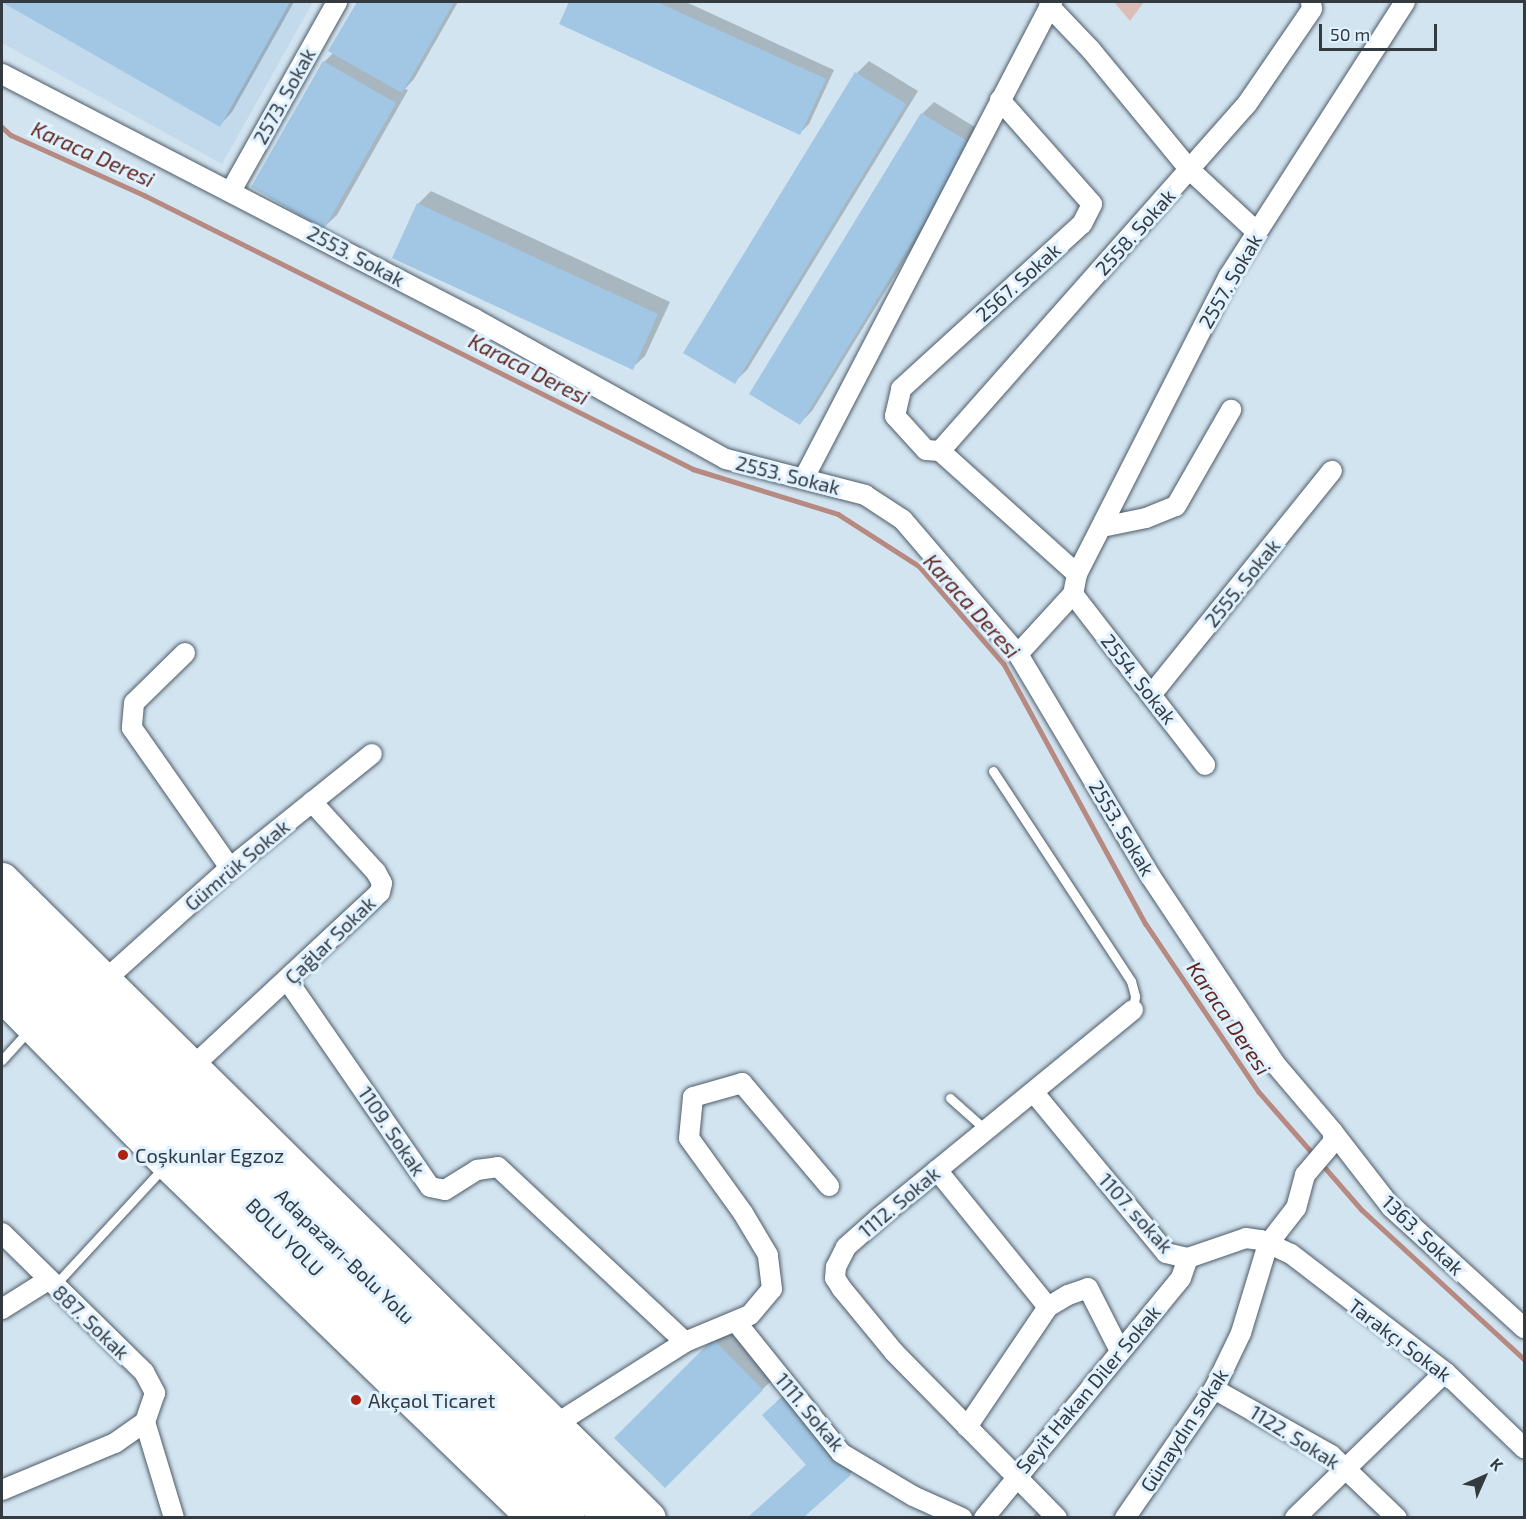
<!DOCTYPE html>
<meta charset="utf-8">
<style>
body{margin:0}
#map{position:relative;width:1526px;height:1519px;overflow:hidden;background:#d3e4f1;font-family:"Exo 2",sans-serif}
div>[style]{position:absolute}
.built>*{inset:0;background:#c2daec}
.green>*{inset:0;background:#dbbcb6}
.shadow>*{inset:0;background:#0003}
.stream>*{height:4.5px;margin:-2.25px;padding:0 2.25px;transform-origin:2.25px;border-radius:2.25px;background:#b68981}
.building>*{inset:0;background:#a1c7e4}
.roads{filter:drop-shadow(0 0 2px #4d5c67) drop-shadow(0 0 2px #4d5c67)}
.lane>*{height:9px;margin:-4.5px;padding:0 4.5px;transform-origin:4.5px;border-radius:4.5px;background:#fff}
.street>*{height:20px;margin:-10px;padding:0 10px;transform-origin:10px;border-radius:10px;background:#fff}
.highway>*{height:33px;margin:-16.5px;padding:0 16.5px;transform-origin:16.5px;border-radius:16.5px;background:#fff}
.dots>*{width:16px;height:16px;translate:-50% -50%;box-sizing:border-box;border:3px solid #e0f1ff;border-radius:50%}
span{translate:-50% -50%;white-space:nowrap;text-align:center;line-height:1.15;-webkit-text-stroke:6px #e0f1ff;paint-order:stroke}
.street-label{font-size:20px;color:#343b40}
.poi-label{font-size:20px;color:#343b40}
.left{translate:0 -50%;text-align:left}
.water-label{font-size:21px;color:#60261d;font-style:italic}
.frame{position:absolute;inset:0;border:3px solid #343b40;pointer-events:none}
.north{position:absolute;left:1454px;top:1447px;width:60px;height:60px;-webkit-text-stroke:4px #e0f1ff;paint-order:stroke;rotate:45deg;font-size:16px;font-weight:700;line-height:24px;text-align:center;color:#343b40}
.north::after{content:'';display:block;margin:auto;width:21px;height:27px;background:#343b40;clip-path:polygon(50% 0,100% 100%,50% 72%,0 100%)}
.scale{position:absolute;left:1319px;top:24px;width:118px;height:27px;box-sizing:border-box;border:3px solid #343b40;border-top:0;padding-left:8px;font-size:18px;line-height:21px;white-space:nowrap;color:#343b40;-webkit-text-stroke:4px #e0f1ff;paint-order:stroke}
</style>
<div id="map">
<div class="built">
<i style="clip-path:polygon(2px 2px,313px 2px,222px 164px,2px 43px)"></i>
</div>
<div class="green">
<i style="clip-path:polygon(1114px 2px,1144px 2px,1130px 21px)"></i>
</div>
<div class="shadow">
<i style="clip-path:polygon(2px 2px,294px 2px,232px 112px,220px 125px)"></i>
<i style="clip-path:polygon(358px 2px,458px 2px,414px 79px,405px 89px,408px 90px,337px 215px,324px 227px,324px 62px,334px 52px,330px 50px)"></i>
<i style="clip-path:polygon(571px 2px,686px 2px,834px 70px,809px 124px,800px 133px,561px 23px)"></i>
<i style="clip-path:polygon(869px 61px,918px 91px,747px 370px,734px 382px,857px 73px)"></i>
<i style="clip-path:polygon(934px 102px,983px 132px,812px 411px,800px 423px,922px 114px)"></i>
<i style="clip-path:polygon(431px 191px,670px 302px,645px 356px,632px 368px,418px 204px)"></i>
<i style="clip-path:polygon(726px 1328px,775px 1377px,665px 1486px,616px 1438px)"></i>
<i style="clip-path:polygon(796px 1385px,863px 1462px,801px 1518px,748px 1518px,807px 1464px,776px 1402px)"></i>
<i style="clip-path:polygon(1037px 1512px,1050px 1518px,1031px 1518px)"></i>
</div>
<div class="stream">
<i style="left:2px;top:127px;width:12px;rotate:42deg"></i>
<i style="left:11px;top:135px;width:146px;rotate:24.3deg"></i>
<i style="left:144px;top:195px;width:614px;rotate:26.52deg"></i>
<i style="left:693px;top:469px;width:152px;rotate:17.2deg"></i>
<i style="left:838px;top:514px;width:96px;rotate:32.7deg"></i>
<i style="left:919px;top:566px;width:130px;rotate:49.1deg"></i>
<i style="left:1004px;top:664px;width:296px;rotate:61.4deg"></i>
<i style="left:1146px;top:924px;width:202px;rotate:56.1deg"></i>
<i style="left:1259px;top:1092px;width:86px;rotate:48.8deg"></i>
<i style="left:1321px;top:1163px;width:62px;rotate:48.9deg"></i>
<i style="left:1362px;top:1210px;width:220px;rotate:42.6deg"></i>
</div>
<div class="building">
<i style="clip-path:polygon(2px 2px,290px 2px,220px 127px)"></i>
<i style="clip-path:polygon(357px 2px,454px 2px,402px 93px,328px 51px)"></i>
<i style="clip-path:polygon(569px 2px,657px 2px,826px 79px,800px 135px,559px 24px)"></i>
<i style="clip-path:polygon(323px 61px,396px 103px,324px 229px,251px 187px)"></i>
<i style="clip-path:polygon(855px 72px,906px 104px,735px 384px,683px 353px)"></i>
<i style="clip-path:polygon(921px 113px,972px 144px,800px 425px,749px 394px)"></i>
<i style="clip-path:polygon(417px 203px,658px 314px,633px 370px,392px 258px)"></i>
<i style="clip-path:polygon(713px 1339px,763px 1390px,665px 1488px,614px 1438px)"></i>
<i style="clip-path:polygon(782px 1397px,851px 1475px,803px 1518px,747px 1518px,806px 1465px,762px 1415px)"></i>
</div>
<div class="roads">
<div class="lane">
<i style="left:993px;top:771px;width:251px;rotate:56.7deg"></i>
<i style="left:1131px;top:981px;width:16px;rotate:75deg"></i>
<i style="left:1135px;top:996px;width:14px;rotate:98deg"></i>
<i style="left:2px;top:1060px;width:39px;rotate:-48deg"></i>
<i style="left:950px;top:1098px;width:50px;rotate:41.7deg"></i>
<i style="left:54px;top:1286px;width:162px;rotate:-47.3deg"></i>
</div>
<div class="street">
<i style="left:1049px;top:6px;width:61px;rotate:46.3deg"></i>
<i style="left:1091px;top:50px;width:156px;rotate:50.5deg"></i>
<i style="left:1190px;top:170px;width:91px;rotate:42.8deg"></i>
<i style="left:2px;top:74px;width:533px;rotate:27.38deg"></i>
<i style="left:475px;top:319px;width:287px;rotate:29.2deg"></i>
<i style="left:726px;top:459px;width:144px;rotate:14.5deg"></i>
<i style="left:865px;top:495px;width:45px;rotate:33.3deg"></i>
<i style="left:903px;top:520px;width:177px;rotate:49.4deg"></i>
<i style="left:1018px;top:654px;width:260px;rotate:59.2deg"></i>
<i style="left:1151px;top:877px;width:226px;rotate:56.4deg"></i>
<i style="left:1276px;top:1065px;width:88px;rotate:49.6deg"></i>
<i style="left:1333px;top:1132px;width:10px;rotate:90deg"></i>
<i style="left:1333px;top:1142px;width:43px;rotate:130.3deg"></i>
<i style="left:1305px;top:1175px;width:34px;rotate:105deg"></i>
<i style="left:1296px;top:1208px;width:46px;rotate:127.9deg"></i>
<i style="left:1268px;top:1244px;width:93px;rotate:106.9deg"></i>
<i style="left:1241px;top:1333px;width:62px;rotate:115.7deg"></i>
<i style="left:1214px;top:1389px;width:157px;rotate:124.6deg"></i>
<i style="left:231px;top:191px;width:217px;rotate:-60.7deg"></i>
<i style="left:940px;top:451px;width:463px;rotate:-48.5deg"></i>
<i style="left:1247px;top:104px;width:115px;rotate:-55.6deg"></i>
<i style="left:1312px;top:9px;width:7px;rotate:-98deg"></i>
<i style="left:940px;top:451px;width:14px;rotate:-176deg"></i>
<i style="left:926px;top:450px;width:46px;rotate:-132.4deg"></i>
<i style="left:895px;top:416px;width:28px;rotate:-77deg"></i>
<i style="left:901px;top:389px;width:245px;rotate:-42.4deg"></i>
<i style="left:1082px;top:224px;width:22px;rotate:-63deg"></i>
<i style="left:1092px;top:204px;width:139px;rotate:-131.5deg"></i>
<i style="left:940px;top:451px;width:184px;rotate:41.9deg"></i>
<i style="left:1077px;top:574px;width:20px;rotate:101deg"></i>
<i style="left:1073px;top:594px;width:81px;rotate:132.5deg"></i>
<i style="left:804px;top:478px;width:537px;rotate:-62.48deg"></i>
<i style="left:1102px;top:527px;width:45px;rotate:-11.6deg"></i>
<i style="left:1146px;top:518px;width:32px;rotate:-22deg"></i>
<i style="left:1176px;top:506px;width:111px;rotate:-60.2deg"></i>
<i style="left:1077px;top:574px;width:335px;rotate:-63deg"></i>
<i style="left:1229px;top:276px;width:326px;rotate:-57.3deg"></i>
<i style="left:1073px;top:594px;width:216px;rotate:52.3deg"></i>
<i style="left:185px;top:653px;width:71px;rotate:135.6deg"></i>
<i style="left:134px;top:703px;width:25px;rotate:95deg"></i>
<i style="left:132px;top:728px;width:171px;rotate:55deg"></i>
<i style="left:1151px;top:695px;width:288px;rotate:-51.1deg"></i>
<i style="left:105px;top:980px;width:168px;rotate:-41.9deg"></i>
<i style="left:230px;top:868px;width:182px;rotate:-38.8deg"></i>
<i style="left:288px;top:981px;width:250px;rotate:55.4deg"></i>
<i style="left:430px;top:1187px;width:15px;rotate:11deg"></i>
<i style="left:445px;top:1190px;width:38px;rotate:-32deg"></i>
<i style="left:477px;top:1170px;width:21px;rotate:-8deg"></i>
<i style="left:498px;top:1167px;width:256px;rotate:43.1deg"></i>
<i style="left:193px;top:1066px;width:255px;rotate:-42.9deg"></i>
<i style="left:380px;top:892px;width:9px;rotate:-77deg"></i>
<i style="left:382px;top:883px;width:13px;rotate:-119deg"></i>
<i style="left:376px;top:872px;width:95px;rotate:-132.4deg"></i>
<i style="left:1035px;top:1094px;width:206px;rotate:50.5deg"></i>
<i style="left:1166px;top:1253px;width:23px;rotate:13deg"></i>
<i style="left:1188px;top:1258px;width:61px;rotate:-19deg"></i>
<i style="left:1246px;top:1238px;width:15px;rotate:8deg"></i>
<i style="left:1261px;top:1240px;width:33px;rotate:25deg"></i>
<i style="left:1291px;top:1254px;width:194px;rotate:37.5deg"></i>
<i style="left:1445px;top:1372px;width:110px;rotate:43.9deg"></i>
<i style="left:1333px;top:1132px;width:95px;rotate:52.3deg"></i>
<i style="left:1391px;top:1207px;width:180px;rotate:42.3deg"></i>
<i style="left:937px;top:1170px;width:176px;rotate:51deg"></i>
<i style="left:2px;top:1233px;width:199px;rotate:44.4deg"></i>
<i style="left:144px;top:1372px;width:24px;rotate:62deg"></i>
<i style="left:155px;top:1393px;width:31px;rotate:109deg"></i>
<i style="left:2px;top:1309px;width:54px;rotate:-32.2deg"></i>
<i style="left:737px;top:1323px;width:166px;rotate:51.3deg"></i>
<i style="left:841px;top:1453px;width:84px;rotate:30.8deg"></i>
<i style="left:913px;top:1496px;width:54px;rotate:24.2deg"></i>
<i style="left:1214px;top:1389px;width:134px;rotate:29.4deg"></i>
<i style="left:1331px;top:1455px;width:91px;rotate:43.7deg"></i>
<i style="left:145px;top:1422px;width:100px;rotate:73.2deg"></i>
<i style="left:556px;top:1424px;width:153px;rotate:-32.4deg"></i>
<i style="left:685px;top:1342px;width:70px;rotate:-22.6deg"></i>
<i style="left:750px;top:1315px;width:34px;rotate:-50deg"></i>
<i style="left:772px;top:1289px;width:34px;rotate:-97deg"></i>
<i style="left:768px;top:1255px;width:49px;rotate:-120.8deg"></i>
<i style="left:743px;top:1213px;width:92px;rotate:-125.8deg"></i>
<i style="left:689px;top:1138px;width:41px;rotate:-84.4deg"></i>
<i style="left:693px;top:1097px;width:51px;rotate:-15.9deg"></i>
<i style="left:742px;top:1083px;width:135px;rotate:49.8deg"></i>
<i style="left:967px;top:1427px;width:145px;rotate:-56deg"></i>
<i style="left:1048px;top:1307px;width:23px;rotate:-31deg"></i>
<i style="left:1068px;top:1295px;width:21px;rotate:-19deg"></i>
<i style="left:1088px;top:1288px;width:71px;rotate:63.1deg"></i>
<i style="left:2px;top:1490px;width:122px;rotate:-22.6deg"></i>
<i style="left:115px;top:1443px;width:37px;rotate:-35deg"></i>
<i style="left:984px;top:1518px;width:310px;rotate:-50.6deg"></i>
<i style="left:1181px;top:1278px;width:21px;rotate:-71deg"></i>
<i style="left:1057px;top:1518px;width:233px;rotate:-134.5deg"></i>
<i style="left:894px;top:1352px;width:82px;rotate:-129.5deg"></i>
<i style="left:842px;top:1289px;width:13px;rotate:-122deg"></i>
<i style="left:835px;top:1278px;width:11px;rotate:-85deg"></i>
<i style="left:836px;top:1267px;width:22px;rotate:-63deg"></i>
<i style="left:846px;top:1247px;width:45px;rotate:-41.4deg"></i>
<i style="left:880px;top:1217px;width:327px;rotate:-39.3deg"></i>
<i style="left:1295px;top:1518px;width:209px;rotate:-44.2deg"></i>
</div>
<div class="highway">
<i style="left:2px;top:879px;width:909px;rotate:44.64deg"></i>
<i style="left:2px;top:919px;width:854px;rotate:44.53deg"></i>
<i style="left:2px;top:958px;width:796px;rotate:44.69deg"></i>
<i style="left:2px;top:995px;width:235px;rotate:45.5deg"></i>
<i style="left:167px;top:1163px;width:511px;rotate:44.05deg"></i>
</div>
</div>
<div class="dots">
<i style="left:123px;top:1155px;background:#ae200f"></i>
<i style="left:356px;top:1400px;background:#ae200f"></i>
</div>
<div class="street-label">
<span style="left:284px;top:96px;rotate:-61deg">2573. Sokak</span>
<span style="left:1135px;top:232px;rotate:-48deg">2558. Sokak</span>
<span style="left:356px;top:256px;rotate:28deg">2553. Sokak</span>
<span style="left:1230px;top:281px;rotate:-60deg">2557. Sokak</span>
<span style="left:1018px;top:282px;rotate:-42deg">2567. Sokak</span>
<span style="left:788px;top:475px;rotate:14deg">2553. Sokak</span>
<span style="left:1242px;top:583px;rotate:-51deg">2555. Sokak</span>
<span style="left:1139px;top:679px;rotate:52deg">2554. Sokak</span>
<span style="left:1122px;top:828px;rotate:59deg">2553. Sokak</span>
<span style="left:237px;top:865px;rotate:-40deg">Gümrük Sokak</span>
<span style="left:330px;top:940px;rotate:-44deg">Çağlar Sokak</span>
<span style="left:392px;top:1131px;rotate:56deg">1109. Sokak</span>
<span style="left:899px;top:1202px;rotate:-40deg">1112. Sokak</span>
<span style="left:1136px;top:1213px;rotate:48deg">1107. sokak</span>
<span style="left:1423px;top:1235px;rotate:44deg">1363. Sokak</span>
<span style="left:285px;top:1237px;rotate:45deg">BOLU YOLU</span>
<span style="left:345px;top:1256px;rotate:44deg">Adapazarı-Bolu Yolu</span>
<span style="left:91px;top:1322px;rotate:44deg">887. Sokak</span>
<span style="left:1400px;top:1340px;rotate:37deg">Tarakçı Sokak</span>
<span style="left:1088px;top:1389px;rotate:-50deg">Seyit Hakan Diler Sokak</span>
<span style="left:810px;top:1412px;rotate:50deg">1111. Sokak</span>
<span style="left:1184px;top:1430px;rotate:-57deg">Günaydın sokak</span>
<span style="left:1295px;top:1437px;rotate:32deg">1122. Sokak</span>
</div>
<div class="poi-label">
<span class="left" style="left:135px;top:1155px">Coşkunlar Egzoz</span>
<span class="left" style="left:368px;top:1400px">Akçaol Ticaret</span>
</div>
<div class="water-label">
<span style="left:93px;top:154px;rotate:24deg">Karaca Deresi</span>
<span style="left:529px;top:369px;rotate:27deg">Karaca Deresi</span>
<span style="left:972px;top:606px;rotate:48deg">Karaca Deresi</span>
<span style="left:1229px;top:1018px;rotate:56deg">Karaca Deresi</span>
</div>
<div class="frame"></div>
<div class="north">K</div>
<div class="scale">50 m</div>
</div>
